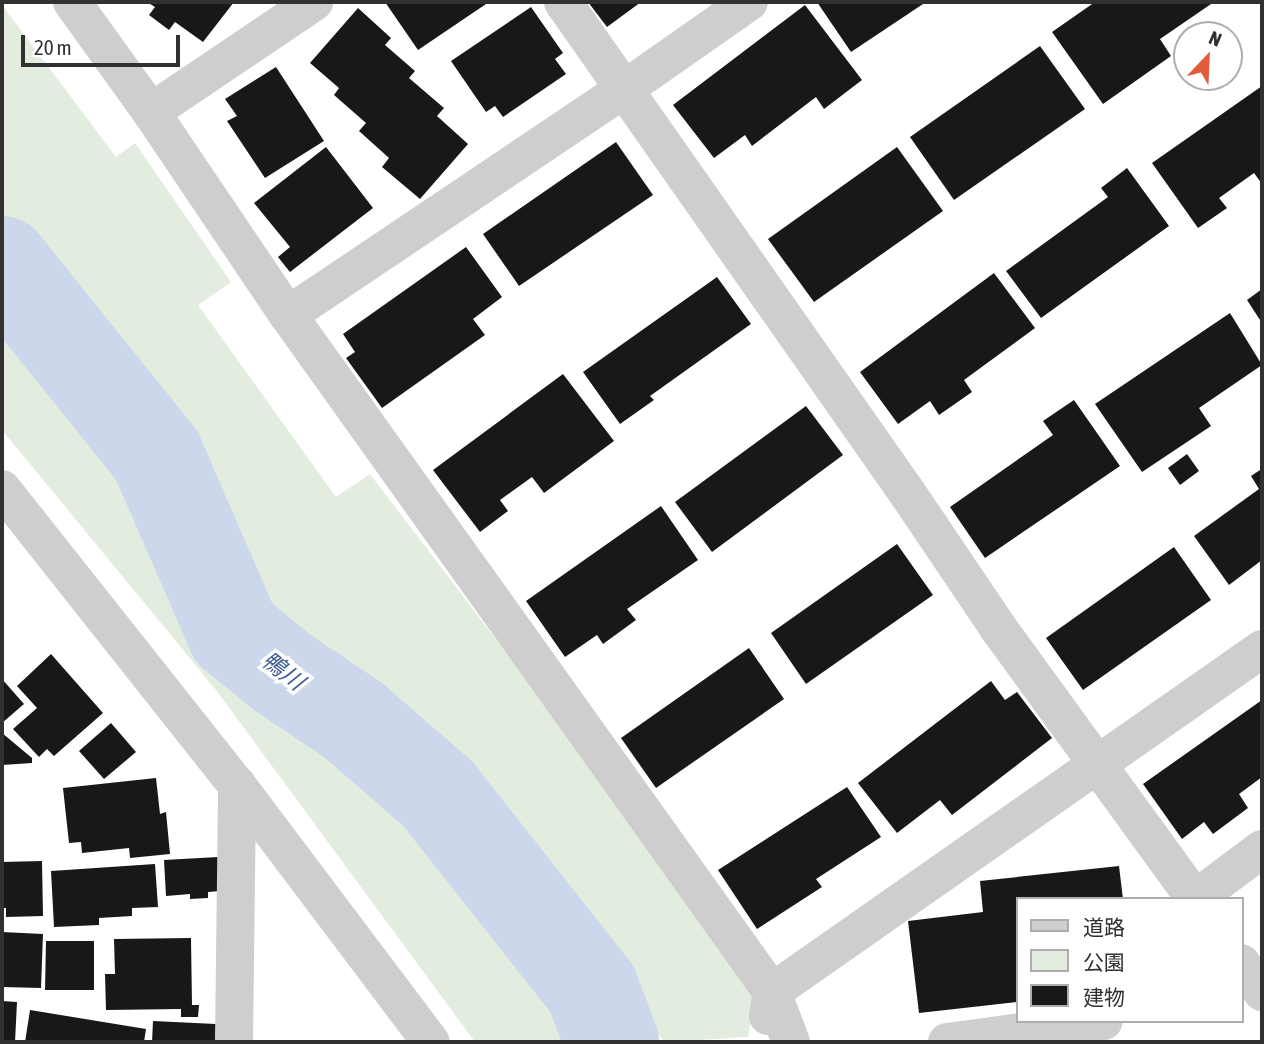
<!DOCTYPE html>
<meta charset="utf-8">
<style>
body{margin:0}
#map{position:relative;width:1264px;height:1044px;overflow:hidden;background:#fff;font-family:"Asap Condensed","Noto Sans JP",sans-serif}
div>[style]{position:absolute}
.green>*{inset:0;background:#e3eddf}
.river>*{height:94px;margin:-47px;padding:0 47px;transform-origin:47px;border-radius:47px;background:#ccd7ec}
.building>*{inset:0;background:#181818}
.minor>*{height:38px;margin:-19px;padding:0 19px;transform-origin:19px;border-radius:19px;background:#cecece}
span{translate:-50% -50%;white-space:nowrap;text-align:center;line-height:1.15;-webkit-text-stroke:7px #fff;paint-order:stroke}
.water-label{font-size:23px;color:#3f5b92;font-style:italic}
.frame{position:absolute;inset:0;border:4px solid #313131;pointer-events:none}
.legend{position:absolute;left:1016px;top:897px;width:228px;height:126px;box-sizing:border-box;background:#fff;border:2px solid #adadad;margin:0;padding:9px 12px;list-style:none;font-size:21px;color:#313131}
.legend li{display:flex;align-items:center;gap:14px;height:35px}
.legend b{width:35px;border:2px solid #adadad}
.north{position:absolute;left:1173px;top:21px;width:70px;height:70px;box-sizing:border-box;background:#fff;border:2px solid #adadad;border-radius:50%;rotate:23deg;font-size:19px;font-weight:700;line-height:28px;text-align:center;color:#313131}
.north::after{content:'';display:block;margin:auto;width:24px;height:32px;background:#e25c39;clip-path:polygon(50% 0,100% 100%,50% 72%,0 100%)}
.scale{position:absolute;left:21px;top:35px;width:159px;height:32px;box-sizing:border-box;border:4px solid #313131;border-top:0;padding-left:9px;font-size:21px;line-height:24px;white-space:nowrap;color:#313131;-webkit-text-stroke:5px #fff;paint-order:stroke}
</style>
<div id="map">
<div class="green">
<i style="clip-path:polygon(2px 5px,116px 157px,135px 143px,231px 282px,198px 305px,336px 497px,370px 474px,757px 982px,748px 1037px,665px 1042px,621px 995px,481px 828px,467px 796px,391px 705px,285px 649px,240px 602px,207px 506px,97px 348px,2px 239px)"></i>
<i style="clip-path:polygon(2px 286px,86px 386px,173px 526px,226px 646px,316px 717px,425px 812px,560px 974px,588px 1042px,475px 1042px,216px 690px,2px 430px)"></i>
</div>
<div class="river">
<i style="left:2px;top:263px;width:248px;rotate:51.2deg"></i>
<i style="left:157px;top:456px;width:193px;rotate:66.5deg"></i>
<i style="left:234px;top:633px;width:63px;rotate:39.2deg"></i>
<i style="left:283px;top:673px;width:84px;rotate:33.9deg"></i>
<i style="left:353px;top:720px;width:113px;rotate:41deg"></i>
<i style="left:438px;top:794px;width:248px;rotate:51.7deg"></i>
<i style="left:592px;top:989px;width:57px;rotate:69.3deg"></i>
</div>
<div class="building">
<i style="clip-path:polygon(147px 2px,234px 2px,203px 42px,175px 22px,169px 30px,149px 15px,155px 7px)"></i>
<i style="clip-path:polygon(385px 2px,489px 2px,418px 50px)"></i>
<i style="clip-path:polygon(588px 2px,641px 2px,607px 27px)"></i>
<i style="clip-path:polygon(817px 2px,926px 2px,851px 52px)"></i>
<i style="clip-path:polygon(1095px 2px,1214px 2px,1160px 39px,1171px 56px,1103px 104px,1052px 32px)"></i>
<i style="clip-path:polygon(805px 5px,862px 80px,824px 109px,816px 97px,752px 146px,745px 135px,714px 158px,673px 105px)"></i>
<i style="clip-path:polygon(531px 7px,563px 53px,555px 59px,566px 74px,503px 117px,495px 106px,486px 112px,451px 61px)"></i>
<i style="clip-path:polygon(358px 8px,391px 38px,385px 45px,415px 71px,409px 78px,444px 108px,437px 116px,468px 144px,420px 199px,382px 167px,389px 158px,359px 131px,366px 123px,334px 95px,339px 88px,310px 63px)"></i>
<i style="clip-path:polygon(1040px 46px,1085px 109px,954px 200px,910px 137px)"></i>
<i style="clip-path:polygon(276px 67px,324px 141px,265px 178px,227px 121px,237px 116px,225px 99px)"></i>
<i style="clip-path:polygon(1262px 86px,1262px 184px,1254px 173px,1219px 198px,1227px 208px,1198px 228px,1152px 163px)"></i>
<i style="clip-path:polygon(616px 142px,653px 195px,519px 286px,483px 234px)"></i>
<i style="clip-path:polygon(326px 147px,373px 208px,290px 272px,278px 257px,290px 247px,254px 203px)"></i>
<i style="clip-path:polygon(897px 147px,943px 211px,814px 302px,768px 239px)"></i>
<i style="clip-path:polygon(1127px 168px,1169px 226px,1041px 318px,1006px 271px,1108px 197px,1101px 188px)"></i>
<i style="clip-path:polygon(466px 247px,502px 297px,473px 319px,485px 335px,382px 408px,346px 358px,355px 352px,343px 334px)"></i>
<i style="clip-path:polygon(994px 273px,1035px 328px,964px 380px,972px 392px,939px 415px,930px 401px,898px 424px,860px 372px)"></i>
<i style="clip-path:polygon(717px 277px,751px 324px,650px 396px,654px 400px,620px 424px,583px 372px)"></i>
<i style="clip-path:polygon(1262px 289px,1262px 323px,1247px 300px)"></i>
<i style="clip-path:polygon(1230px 313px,1262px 365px,1199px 408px,1211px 426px,1142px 472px,1095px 404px)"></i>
<i style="clip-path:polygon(563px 374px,614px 441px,544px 493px,532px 477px,500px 500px,508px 511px,480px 532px,433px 470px)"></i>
<i style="clip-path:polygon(1074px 400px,1120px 466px,985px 558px,950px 507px,1053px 435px,1043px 421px)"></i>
<i style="clip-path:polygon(806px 406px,843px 455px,712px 552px,675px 502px)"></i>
<i style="clip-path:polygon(1187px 454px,1199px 471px,1180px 485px,1168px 468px)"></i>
<i style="clip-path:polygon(1260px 470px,1262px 473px,1262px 560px,1229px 585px,1194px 536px,1259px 489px,1251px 476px)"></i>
<i style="clip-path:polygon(661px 506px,698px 560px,627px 609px,636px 620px,603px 644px,597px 635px,565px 657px,526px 601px)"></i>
<i style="clip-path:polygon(897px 544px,933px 595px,806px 684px,771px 633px)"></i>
<i style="clip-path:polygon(1174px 547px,1211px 600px,1083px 690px,1046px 638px)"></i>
<i style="clip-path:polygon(749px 648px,784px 699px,656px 788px,621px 738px)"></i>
<i style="clip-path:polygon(51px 654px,103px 713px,54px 756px,47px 749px,39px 757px,13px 729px,37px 708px,17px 686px)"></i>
<i style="clip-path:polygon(2px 679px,24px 704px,2px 723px)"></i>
<i style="clip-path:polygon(991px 681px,1005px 700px,1017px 692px,1052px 738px,952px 815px,940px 800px,897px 833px,858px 783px)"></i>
<i style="clip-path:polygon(1262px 700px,1262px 777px,1239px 794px,1248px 808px,1213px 834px,1204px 822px,1182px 839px,1143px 784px)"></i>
<i style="clip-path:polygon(111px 723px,136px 752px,104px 779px,79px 751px)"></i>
<i style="clip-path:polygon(2px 733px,32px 758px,32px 763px,2px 765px)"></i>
<i style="clip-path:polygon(156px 778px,160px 814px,166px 812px,170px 854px,130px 858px,129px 848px,82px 853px,81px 842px,69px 843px,63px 788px)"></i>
<i style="clip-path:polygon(847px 787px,881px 837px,816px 879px,822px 887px,757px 929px,718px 870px)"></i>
<i style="clip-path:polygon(218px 857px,221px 891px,208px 892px,208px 898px,190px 899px,190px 894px,166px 896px,164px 860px)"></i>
<i style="clip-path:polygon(42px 861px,43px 916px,6px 917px,6px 908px,2px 908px,2px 862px)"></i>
<i style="clip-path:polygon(155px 864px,158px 907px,132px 908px,132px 916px,99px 918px,99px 925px,54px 927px,51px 871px)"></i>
<i style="clip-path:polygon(1119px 866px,1123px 899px,1017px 899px,1017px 1002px,919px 1013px,908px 921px,983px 912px,980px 881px)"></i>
<i style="clip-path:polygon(2px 932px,43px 934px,41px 988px,2px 987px)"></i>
<i style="clip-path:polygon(191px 938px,192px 1005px,199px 1005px,198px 1017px,181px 1017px,181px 1009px,106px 1010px,105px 974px,115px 974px,114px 939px)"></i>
<i style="clip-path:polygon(46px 941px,94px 941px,94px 990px,45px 990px)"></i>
<i style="clip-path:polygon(2px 1001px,17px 1002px,15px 1042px,2px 1042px)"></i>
<i style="clip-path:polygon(30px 1010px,146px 1029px,144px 1042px,25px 1042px)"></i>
<i style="clip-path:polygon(153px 1021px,216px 1024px,215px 1042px,152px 1042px)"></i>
</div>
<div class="minor">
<i style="left:72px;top:2px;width:135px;rotate:54.3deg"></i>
<i style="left:151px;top:112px;width:245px;rotate:56deg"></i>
<i style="left:288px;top:315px;width:832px;rotate:54.44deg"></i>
<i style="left:772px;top:992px;width:53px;rotate:69.2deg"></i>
<i style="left:563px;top:2px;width:601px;rotate:54.96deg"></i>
<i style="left:908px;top:494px;width:163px;rotate:56deg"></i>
<i style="left:999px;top:629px;width:334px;rotate:54deg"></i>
<i style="left:151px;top:112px;width:197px;rotate:-34deg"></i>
<i style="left:288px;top:315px;width:407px;rotate:-33.9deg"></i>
<i style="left:626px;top:88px;width:150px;rotate:-35deg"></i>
<i style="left:2px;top:489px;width:378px;rotate:51.6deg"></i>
<i style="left:237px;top:785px;width:322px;rotate:53deg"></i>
<i style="left:1195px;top:899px;width:84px;rotate:-36.7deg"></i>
<i style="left:1241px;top:963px;width:36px;rotate:54deg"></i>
<i style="left:768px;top:1016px;width:24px;rotate:-81deg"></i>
<i style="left:772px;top:992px;width:598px;rotate:-34.99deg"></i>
<i style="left:234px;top:1042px;width:257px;rotate:-89.3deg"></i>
<i style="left:947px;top:1042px;width:158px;rotate:-7.6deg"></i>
</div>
<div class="water-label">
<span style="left:283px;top:671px;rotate:37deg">鴨川</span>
</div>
<div class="frame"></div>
<ul class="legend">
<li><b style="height:9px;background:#cecece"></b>道路</li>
<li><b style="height:19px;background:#e3eddf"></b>公園</li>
<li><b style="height:19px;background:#181818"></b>建物</li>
</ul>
<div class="north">N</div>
<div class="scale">20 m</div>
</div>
